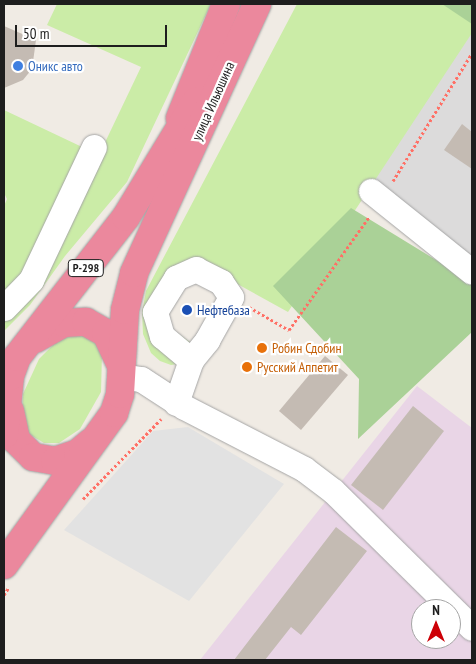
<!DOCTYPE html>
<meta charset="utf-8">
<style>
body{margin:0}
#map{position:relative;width:476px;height:664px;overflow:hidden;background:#f0ebe4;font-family:"PT Sans Narrow",sans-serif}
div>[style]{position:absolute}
.residential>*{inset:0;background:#dcdbdb}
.industrial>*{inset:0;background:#e9d5e6}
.grass>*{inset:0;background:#cbeca7}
.forest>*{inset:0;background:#aad197}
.parking>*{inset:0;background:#e2e2e2}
.building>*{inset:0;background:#c4bbb3}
.path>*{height:3px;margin-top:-1.5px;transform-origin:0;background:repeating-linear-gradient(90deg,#ff7066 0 2.5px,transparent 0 5px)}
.roads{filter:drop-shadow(0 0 1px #a5a5a5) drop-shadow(0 0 1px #a5a5a5)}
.minor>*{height:25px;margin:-12.5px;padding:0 12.5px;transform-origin:12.5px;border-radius:12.5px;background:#fff}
.highway>*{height:28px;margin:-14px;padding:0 14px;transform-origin:14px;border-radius:14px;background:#eb889d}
.dots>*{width:14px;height:14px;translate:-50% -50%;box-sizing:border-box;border:2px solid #fff;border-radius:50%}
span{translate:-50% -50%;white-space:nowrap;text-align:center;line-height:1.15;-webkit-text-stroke:4.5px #fff;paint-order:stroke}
.shield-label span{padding:1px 4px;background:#fff;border:1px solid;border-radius:4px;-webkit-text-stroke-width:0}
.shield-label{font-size:12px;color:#1e1e1e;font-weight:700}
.shop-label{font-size:14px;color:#366cbe}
.left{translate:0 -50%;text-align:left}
.street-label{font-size:14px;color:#1e1e1e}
.transit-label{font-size:14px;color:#164399}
.food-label{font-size:14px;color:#c56008}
.frame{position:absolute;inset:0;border:5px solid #1e1e1e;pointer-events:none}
.north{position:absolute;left:411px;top:599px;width:50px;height:50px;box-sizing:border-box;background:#fff;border:1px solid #a5a5a5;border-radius:50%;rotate:0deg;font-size:14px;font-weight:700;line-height:20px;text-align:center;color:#1e1e1e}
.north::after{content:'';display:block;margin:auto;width:18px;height:22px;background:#cd0007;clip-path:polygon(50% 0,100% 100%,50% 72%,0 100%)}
.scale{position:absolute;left:15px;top:25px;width:152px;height:22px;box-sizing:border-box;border:2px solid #1e1e1e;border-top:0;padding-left:6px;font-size:15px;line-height:18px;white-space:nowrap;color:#1e1e1e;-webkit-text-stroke:4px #fff;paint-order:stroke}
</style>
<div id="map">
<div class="residential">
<i style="clip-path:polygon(472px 4px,472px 263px,341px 161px)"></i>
</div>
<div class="industrial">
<i style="clip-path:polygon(evenodd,417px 386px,472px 428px,472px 660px,200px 660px,417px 386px,421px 609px,451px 609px,451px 639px,421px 639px,421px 609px)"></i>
</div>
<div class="grass">
<i style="clip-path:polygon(57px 4px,211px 4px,127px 182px,65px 256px,30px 305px,4px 331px,4px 206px,7px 199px,4px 193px,4px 110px,99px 155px,141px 67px,47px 25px)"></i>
<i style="clip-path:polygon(297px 4px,472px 4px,472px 33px,288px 312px,190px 258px,162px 312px,165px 324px,197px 347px,183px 363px,171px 365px,160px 361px,151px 353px,143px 334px,142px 312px,146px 291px)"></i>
<i style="clip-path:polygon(73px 334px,92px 337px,102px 353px,101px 392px,80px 429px,59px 443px,44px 443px,29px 434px,22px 418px,23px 394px,39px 359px,59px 339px)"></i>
</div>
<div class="forest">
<i style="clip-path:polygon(442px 4px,472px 4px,472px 24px)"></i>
<i style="clip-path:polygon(351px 208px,472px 282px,472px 332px,358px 439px,359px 379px,273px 286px)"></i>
</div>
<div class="parking">
<i style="clip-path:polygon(188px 427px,284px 484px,189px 601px,64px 530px,153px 431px)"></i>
</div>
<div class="building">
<i style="clip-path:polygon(4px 26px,36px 40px,32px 69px,23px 80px,4px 88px)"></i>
<i style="clip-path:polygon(462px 124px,472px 132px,472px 169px,444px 150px)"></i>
<i style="clip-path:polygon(325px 356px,348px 375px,301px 430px,279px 411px)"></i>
<i style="clip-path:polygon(413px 406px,444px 431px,383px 510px,351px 485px)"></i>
<i style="clip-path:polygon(336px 527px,367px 551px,301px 635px,291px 627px,265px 660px,234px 660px)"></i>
</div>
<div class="path">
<i style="left:393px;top:181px;width:150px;rotate:-58.3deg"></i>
<i style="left:249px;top:307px;width:46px;rotate:29.9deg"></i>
<i style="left:289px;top:330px;width:138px;rotate:-54.7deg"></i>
<i style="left:83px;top:499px;width:112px;rotate:-45.7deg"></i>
<i style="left:4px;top:595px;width:9px;rotate:-58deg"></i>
</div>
<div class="roads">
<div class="minor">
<i style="left:371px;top:191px;width:129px;rotate:38.7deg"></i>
<i style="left:4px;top:308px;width:39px;rotate:-46deg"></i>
<i style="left:31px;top:280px;width:147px;rotate:-64.7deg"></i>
<i style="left:121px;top:376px;width:20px;rotate:9deg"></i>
<i style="left:141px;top:379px;width:51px;rotate:33.1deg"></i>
<i style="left:184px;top:407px;width:135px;rotate:27.3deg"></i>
<i style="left:304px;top:469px;width:36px;rotate:37deg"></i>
<i style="left:333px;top:491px;width:195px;rotate:44.6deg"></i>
<i style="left:176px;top:403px;width:46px;rotate:-70.8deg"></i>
<i style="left:191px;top:360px;width:26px;rotate:-51deg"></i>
<i style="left:207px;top:340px;width:49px;rotate:-60.8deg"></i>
<i style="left:231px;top:297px;width:18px;rotate:-124deg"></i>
<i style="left:221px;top:282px;width:28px;rotate:-153deg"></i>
<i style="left:196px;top:269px;width:22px;rotate:156deg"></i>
<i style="left:176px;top:278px;width:40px;rotate:122deg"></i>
<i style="left:155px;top:312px;width:25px;rotate:74deg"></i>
<i style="left:162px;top:336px;width:38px;rotate:40deg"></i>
</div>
<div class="highway">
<i style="left:180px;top:118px;width:123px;rotate:-68deg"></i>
<i style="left:35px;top:339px;width:33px;rotate:-29deg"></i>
<i style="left:64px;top:323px;width:22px;rotate:-3deg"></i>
<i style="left:86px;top:322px;width:23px;rotate:29deg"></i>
<i style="left:106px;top:333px;width:33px;rotate:65deg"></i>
<i style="left:10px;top:411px;width:30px;rotate:78deg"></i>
<i style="left:16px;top:440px;width:24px;rotate:45deg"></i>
<i style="left:33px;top:457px;width:22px;rotate:10deg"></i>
<i style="left:55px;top:461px;width:24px;rotate:-19deg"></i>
<i style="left:78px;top:453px;width:16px;rotate:-40deg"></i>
<i style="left:4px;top:435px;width:59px;rotate:-84.2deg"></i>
<i style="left:10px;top:376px;width:20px;rotate:-70deg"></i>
<i style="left:17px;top:357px;width:177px;rotate:-52.1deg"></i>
<i style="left:126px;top:217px;width:135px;rotate:-58.7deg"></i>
<i style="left:4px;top:565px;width:188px;rotate:-54.1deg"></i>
<i style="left:114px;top:413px;width:20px;rotate:-72deg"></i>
<i style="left:120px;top:394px;width:84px;rotate:-86.6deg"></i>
<i style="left:125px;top:310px;width:38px;rotate:-76deg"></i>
<i style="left:134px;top:273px;width:296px;rotate:-65.4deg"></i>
</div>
</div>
<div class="dots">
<i style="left:18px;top:66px;background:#3f7fe0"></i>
<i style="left:187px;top:310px;background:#1a4fb4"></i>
<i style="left:262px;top:348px;background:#e8710a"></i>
<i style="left:247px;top:367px;background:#e8710a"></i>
</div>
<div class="shield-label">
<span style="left:86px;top:268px">Р-298</span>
</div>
<div class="shop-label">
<span class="left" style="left:28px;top:66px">Оникс авто</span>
</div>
<div class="street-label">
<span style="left:213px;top:101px;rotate:-66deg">улица Ильюшина</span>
</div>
<div class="transit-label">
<span class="left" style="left:197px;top:310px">Нефтебаза</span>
</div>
<div class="food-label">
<span class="left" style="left:272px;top:348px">Робин Сдобин</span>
<span class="left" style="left:257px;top:367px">Русский Аппетит</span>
</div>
<div class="frame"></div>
<div class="north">N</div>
<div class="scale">50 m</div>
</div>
